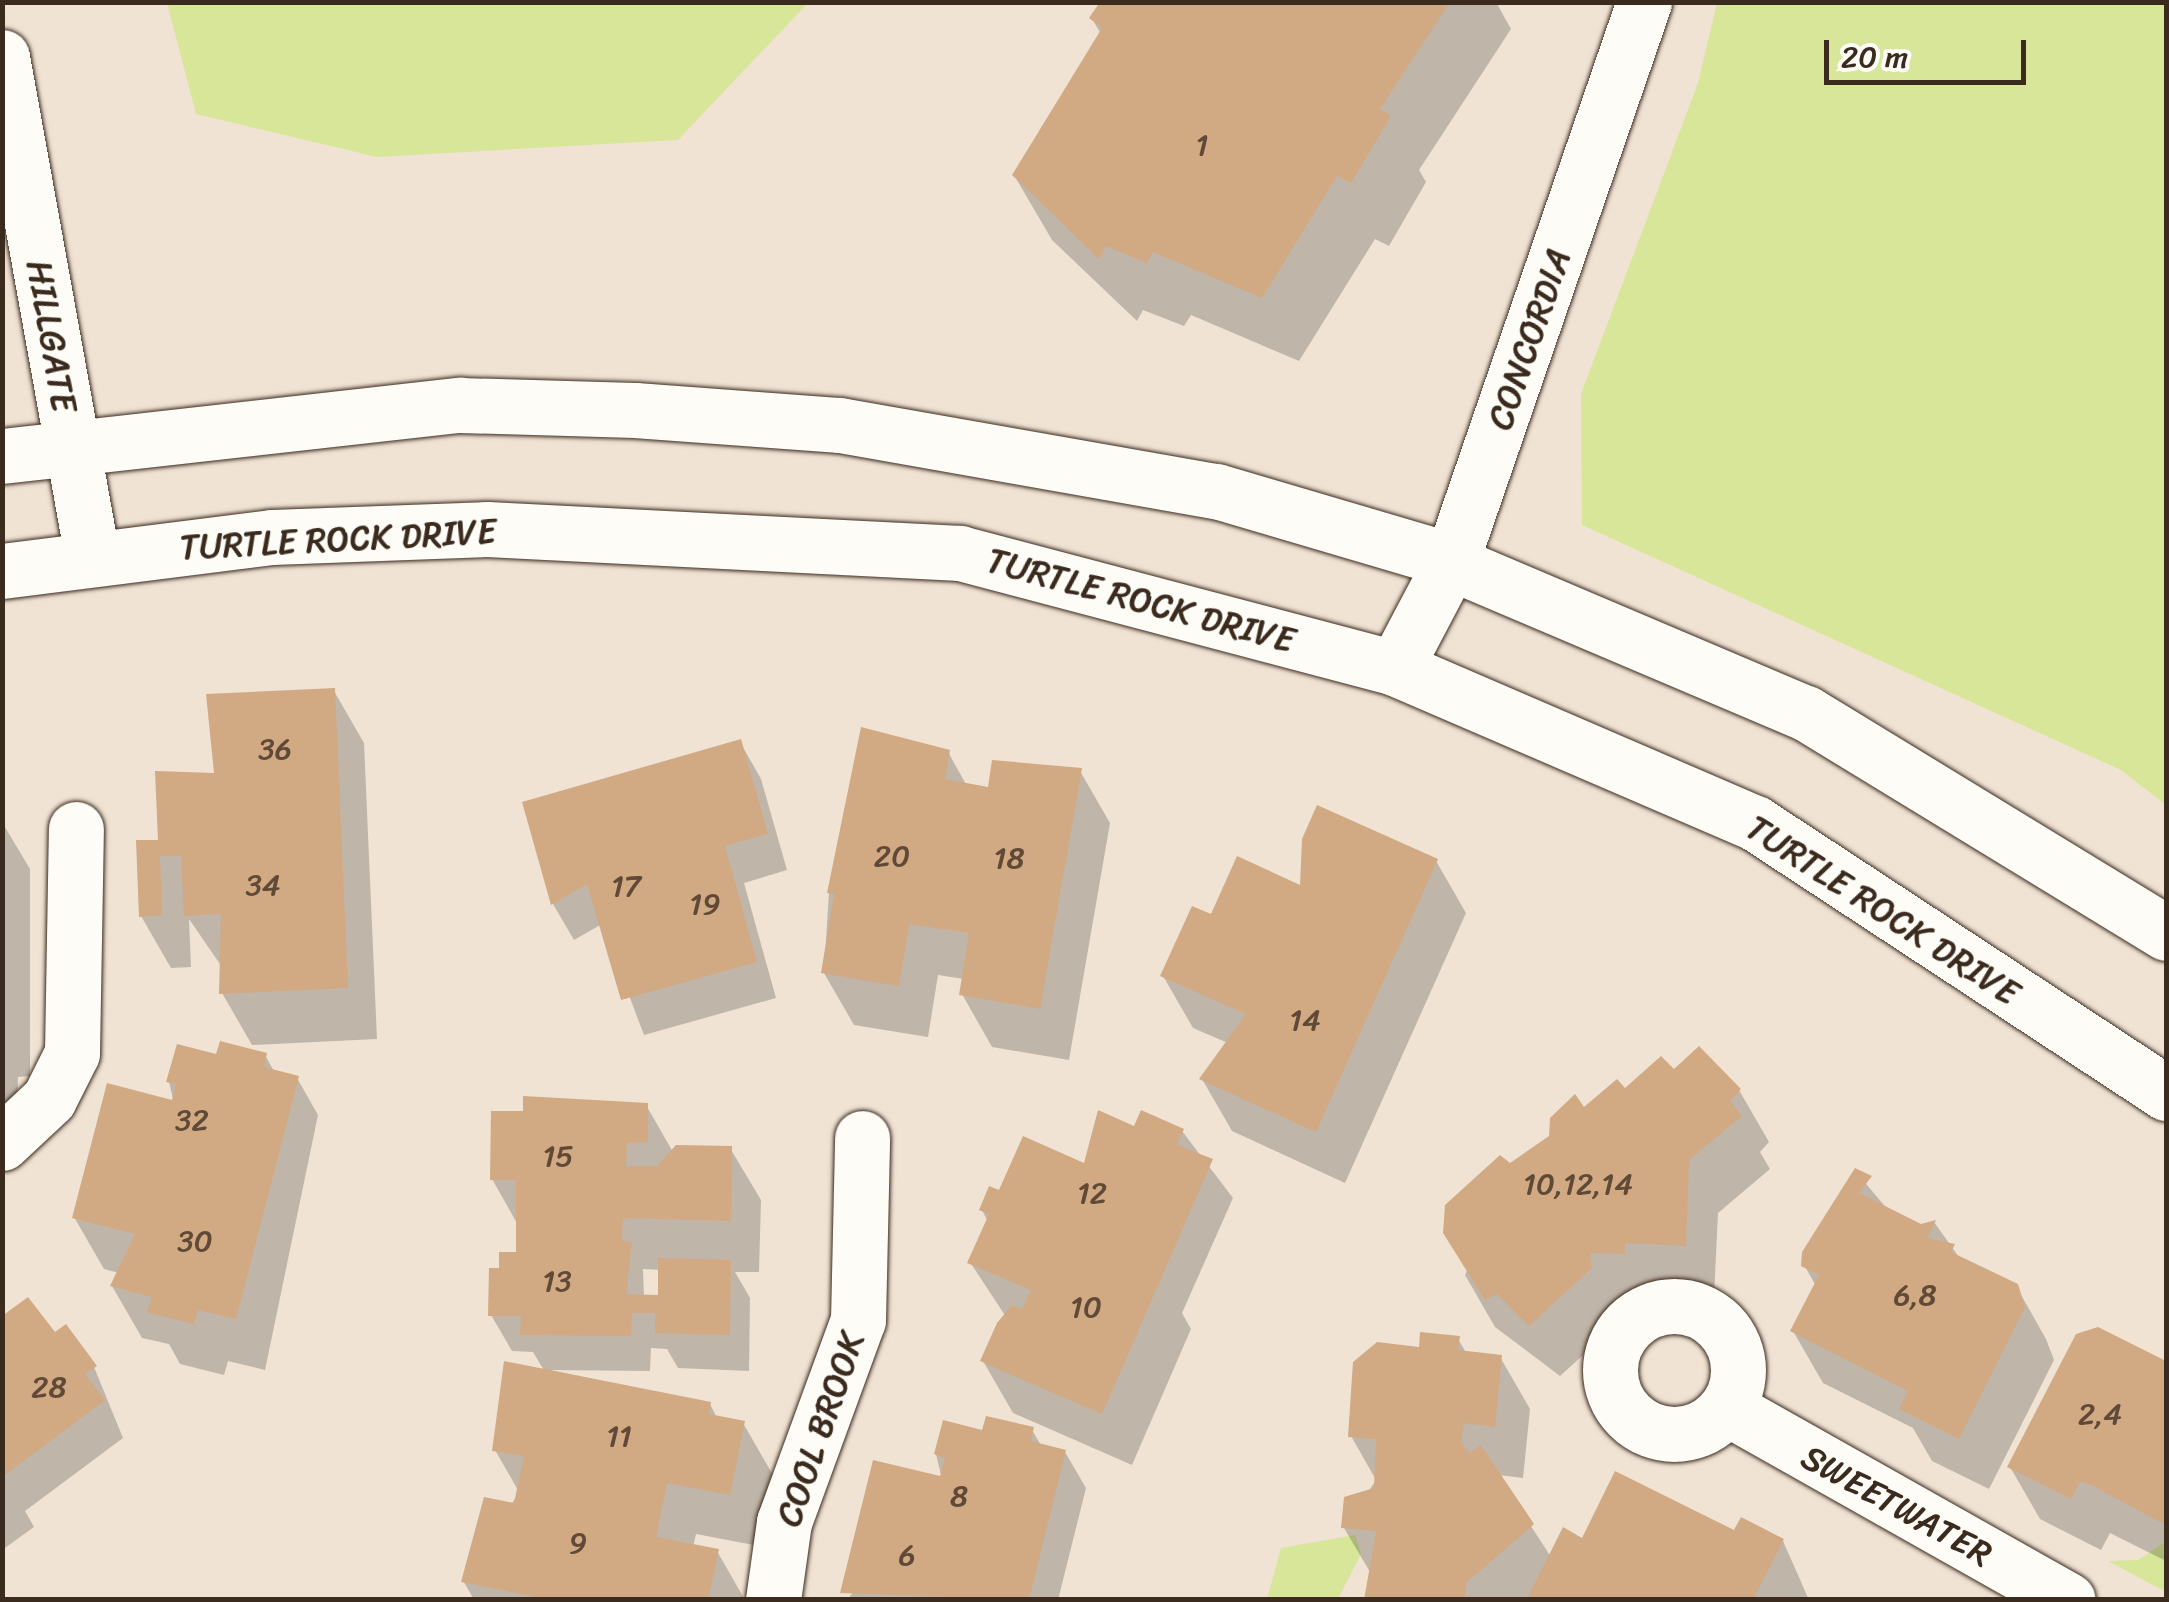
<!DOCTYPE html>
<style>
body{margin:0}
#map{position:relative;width:2169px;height:1602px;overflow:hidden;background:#f0e3d4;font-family:Sriracha,sans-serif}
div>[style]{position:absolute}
.green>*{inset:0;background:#d8e699}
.shadow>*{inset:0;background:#0003}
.building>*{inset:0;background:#d1a983}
.roads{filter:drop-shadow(0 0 2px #3b2a1e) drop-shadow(0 0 2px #3b2a1e)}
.minor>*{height:55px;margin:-27.5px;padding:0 27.5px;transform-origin:27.5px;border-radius:27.5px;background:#fdfcf7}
.minor>.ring{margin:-27.5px;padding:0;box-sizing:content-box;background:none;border:55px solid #fdfcf7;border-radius:50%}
span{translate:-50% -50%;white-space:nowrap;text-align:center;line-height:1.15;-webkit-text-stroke:8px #fdfcf7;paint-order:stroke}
.number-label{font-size:30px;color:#604a37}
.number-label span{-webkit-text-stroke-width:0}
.street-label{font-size:35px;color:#3b2a1e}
.frame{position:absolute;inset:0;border:5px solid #3b2a1e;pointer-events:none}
.scale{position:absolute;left:1824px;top:40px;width:202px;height:45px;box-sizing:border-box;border:5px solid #3b2a1e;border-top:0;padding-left:12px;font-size:30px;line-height:35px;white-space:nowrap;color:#3b2a1e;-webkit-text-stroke:8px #fdfcf7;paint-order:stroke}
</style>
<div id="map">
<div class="green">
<i style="clip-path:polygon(167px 3px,167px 2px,808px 3px,678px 140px,377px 157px,196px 114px)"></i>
<i style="clip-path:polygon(1717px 3px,2166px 3px,2166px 805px,2121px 770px,1582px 525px,1581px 394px,1698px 83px)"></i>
<i style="clip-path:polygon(1355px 1535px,1361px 1554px,1338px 1599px,1267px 1599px,1281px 1548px)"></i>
<i style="clip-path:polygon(2165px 1542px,2166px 1592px,2108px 1561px,2138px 1560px)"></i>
</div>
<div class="shadow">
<i style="clip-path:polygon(1103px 2px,1496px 2px,1511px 29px,1419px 170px,1426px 182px,1389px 246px,1375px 239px,1299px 361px,1191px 315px,1184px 326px,1143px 310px,1137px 321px,1052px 240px,1014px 175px,1101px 34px,1092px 19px)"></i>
<i style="clip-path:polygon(334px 691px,364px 743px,377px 1039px,252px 1045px,222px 993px,222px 967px,189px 919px,191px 967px,171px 968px,141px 916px,160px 842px,217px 776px)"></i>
<i style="clip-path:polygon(740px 742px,761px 779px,787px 870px,744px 883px,776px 998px,644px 1035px,602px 924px,574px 940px,553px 904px,525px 803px)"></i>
<i style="clip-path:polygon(948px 752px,967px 786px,990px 789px,1080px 771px,1110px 823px,1069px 1060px,992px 1047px,962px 994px,964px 979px,938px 975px,928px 1037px,854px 1025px,824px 973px,829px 892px)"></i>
<i style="clip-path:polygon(2px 822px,30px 869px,30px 1076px,18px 1077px,17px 1112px,2px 1112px)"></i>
<i style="clip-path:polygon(1436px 861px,1466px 913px,1345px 1183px,1232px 1131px,1202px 1079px,1228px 1043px,1193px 1028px,1163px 976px,1212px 917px)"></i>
<i style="clip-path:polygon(265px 1055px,275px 1073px,297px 1078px,318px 1115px,265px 1370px,228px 1361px,224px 1375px,180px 1364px,169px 1344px,142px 1338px,112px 1286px,119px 1273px,104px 1269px,74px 1217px,108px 1086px,174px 1103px,169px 1082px,218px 1057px)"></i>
<i style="clip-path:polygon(1674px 1072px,1739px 1090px,1769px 1142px,1760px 1152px,1770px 1169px,1718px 1213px,1714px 1297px,1654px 1294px,1653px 1305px,1619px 1304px,1621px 1321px,1560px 1376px,1495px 1327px,1465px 1275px,1510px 1166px,1583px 1111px)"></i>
<i style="clip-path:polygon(evenodd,646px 1105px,673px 1152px,730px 1148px,761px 1200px,759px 1272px,735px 1272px,750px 1298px,749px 1371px,678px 1368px,667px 1349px,651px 1348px,650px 1371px,550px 1370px,710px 1404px,717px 1418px,743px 1423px,773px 1475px,759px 1546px,696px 1534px,693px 1547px,717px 1551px,745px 1600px,474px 1600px,464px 1582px,519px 1492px,495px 1450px,545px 1372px,533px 1352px,512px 1351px,491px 1315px,502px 1270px,518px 1255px,518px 1225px,492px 1179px,646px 1105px,643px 1269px,661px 1270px,660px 1297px,644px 1297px,643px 1269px)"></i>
<i style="clip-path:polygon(1135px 1129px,1182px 1131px,1233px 1198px,1182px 1313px,1191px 1329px,1132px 1465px,1013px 1413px,983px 1361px,1006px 1317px,970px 1262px,988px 1222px,982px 1210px,1000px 1194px,1086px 1166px)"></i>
<i style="clip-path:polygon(1856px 1172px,1889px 1211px,1922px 1227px,1934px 1222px,1961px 1260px,2016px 1286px,2046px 1339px,2054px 1360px,1989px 1489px,1932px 1461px,1913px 1428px,1823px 1383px,1793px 1331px,1816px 1286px,1804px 1265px)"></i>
<i style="clip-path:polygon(2098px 1330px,2166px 1364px,2166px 1561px,2110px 1533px,2101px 1550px,2040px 1519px,2010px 1467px)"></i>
<i style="clip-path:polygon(2px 1331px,55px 1336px,94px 1367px,123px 1438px,25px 1511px,34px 1527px,2px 1550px)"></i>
<i style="clip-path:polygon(1458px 1339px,1467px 1354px,1500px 1357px,1530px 1409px,1523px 1478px,1498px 1475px,1551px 1557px,1584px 1541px,1735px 1534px,1783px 1541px,1809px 1600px,1370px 1600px,1373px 1577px,1344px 1528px,1376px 1480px,1351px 1436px,1421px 1350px)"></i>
<i style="clip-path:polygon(1032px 1430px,1042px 1447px,1065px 1452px,1086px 1488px,1058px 1600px,847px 1600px,942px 1479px,936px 1454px,984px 1433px)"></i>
</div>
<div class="building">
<i style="clip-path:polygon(1100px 2px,1450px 2px,1380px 109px,1391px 116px,1351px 183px,1337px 176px,1262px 298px,1153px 252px,1147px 263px,1106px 246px,1099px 259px,1012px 175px,1102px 28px,1089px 18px)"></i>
<i style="clip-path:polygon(335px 688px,348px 988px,219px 994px,221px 914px,184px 916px,181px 856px,160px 856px,162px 915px,139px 917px,136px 840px,158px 840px,155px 771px,214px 773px,206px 694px)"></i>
<i style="clip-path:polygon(861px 727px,950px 750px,945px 779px,988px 787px,992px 760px,1082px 768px,1040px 1009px,959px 995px,969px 933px,909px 924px,899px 986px,821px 973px,834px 894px,827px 893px)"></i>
<i style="clip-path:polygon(741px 739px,768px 834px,725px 846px,757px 962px,621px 1000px,587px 884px,551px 905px,522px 802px)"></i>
<i style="clip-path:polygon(1317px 805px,1438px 859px,1316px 1132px,1199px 1079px,1246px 1014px,1160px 976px,1192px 906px,1211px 914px,1237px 856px,1300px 885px,1302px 839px)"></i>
<i style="clip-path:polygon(220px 1041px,267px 1053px,264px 1067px,299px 1076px,236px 1319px,198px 1310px,194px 1324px,147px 1312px,152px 1297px,110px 1286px,135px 1234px,72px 1218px,107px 1083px,172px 1100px,176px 1084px,166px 1082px,177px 1044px,216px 1054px)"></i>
<i style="clip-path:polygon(1699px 1046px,1741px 1089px,1730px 1101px,1742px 1116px,1689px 1160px,1686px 1246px,1625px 1243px,1625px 1254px,1590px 1253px,1592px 1268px,1529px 1326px,1497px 1294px,1485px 1300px,1443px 1233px,1445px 1205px,1500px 1155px,1510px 1163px,1549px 1136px,1550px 1118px,1575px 1094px,1584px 1107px,1617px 1079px,1625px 1088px,1661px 1056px,1674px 1069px)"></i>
<i style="clip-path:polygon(523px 1096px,648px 1103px,648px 1142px,627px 1143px,626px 1166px,657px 1166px,676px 1145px,732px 1146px,731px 1221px,623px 1218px,622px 1241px,632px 1242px,626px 1294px,658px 1295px,658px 1258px,731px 1260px,730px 1335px,655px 1333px,655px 1313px,632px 1313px,631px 1336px,520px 1335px,521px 1316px,488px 1316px,489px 1268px,499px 1268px,499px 1252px,516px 1252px,516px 1180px,490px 1180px,491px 1111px,523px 1111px)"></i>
<i style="clip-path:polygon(1098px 1110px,1134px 1126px,1141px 1110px,1184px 1129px,1177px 1145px,1213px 1159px,1102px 1414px,980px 1361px,997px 1323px,1012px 1305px,1022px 1309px,1031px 1290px,967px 1263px,989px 1214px,979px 1210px,989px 1186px,999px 1190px,1023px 1136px,1084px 1163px)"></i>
<i style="clip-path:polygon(1855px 1168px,1872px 1176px,1859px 1193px,1921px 1224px,1936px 1220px,1927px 1238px,1955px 1244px,1951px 1252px,2018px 1284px,2025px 1307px,1959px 1439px,1899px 1409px,1908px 1391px,1790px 1331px,1819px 1275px,1801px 1266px,1802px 1252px)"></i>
<i style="clip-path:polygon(28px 1297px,55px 1332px,66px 1324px,97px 1366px,85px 1374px,105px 1400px,2px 1477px,2px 1316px)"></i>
<i style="clip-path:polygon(2098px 1327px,2166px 1361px,2166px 1525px,2091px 1485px,2080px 1482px,2071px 1499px,2007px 1467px,2076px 1334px)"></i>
<i style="clip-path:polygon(1420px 1332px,1460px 1336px,1458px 1350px,1502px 1355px,1495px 1427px,1464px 1423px,1461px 1443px,1470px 1453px,1481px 1445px,1534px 1524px,1466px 1583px,1465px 1600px,1364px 1600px,1376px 1531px,1341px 1528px,1344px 1497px,1374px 1488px,1376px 1439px,1348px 1437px,1353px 1362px,1377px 1342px,1419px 1347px)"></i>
<i style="clip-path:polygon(504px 1361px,711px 1402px,709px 1414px,745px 1421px,730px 1495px,667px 1483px,656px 1537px,719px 1549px,708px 1600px,551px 1600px,461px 1582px,484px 1497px,514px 1503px,524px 1456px,492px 1451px)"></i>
<i style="clip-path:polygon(986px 1416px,1034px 1427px,1031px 1441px,1066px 1450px,1029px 1600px,840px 1593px,873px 1460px,940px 1476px,945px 1458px,934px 1454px,943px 1420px,982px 1430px)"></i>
<i style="clip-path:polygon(1615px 1471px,1734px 1530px,1741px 1517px,1784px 1539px,1753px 1600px,1528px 1597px,1563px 1527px,1582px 1538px)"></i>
</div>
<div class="roads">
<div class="minor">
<i style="left:2px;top:57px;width:507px;rotate:79.78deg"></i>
<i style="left:2px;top:456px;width:461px;rotate:-6.4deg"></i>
<i style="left:460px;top:405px;width:175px;rotate:1.6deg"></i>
<i style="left:635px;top:410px;width:206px;rotate:4.2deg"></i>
<i style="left:840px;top:425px;width:382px;rotate:10deg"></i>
<i style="left:1216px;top:491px;width:226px;rotate:16.4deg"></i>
<i style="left:1433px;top:555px;width:405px;rotate:23deg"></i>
<i style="left:1806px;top:713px;width:422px;rotate:31.4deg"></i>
<i style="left:2px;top:571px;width:272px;rotate:-7.2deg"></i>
<i style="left:272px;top:537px;width:215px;rotate:-2.1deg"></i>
<i style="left:487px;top:529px;width:474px;rotate:2.9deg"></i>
<i style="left:960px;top:553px;width:450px;rotate:14.8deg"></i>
<i style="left:1395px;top:668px;width:392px;rotate:23.3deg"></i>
<i style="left:1755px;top:823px;width:492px;rotate:33.3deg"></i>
<i style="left:1395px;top:668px;width:120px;rotate:-62.2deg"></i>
<i style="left:1451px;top:562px;width:592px;rotate:-70.98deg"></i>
<i style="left:2px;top:1143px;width:64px;rotate:-43.1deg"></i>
<i style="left:49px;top:1099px;width:51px;rotate:-63.4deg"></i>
<i style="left:72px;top:1053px;width:224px;rotate:-89deg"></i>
<i class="ring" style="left:1610px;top:1306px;width:73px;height:73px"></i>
<i style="left:1727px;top:1408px;width:391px;rotate:29.4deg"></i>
<i style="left:773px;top:1600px;width:79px;rotate:-82deg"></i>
<i style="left:784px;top:1522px;width:215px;rotate:-69.9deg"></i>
<i style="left:858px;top:1320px;width:182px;rotate:-88.7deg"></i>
</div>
</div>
<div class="number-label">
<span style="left:1202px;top:145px">1</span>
<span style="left:275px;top:749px">36</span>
<span style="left:892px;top:856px">20</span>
<span style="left:1009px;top:858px">18</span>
<span style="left:263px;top:885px">34</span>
<span style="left:626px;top:886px">17</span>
<span style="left:705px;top:904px">19</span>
<span style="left:1305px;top:1020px">14</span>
<span style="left:192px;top:1120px">32</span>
<span style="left:558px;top:1156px">15</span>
<span style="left:1578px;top:1184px">10,12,14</span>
<span style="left:1092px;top:1193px">12</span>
<span style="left:195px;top:1241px">30</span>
<span style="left:557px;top:1281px">13</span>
<span style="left:1915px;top:1295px">6,8</span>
<span style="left:1086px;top:1307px">10</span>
<span style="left:49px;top:1387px">28</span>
<span style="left:2100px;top:1414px">2,4</span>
<span style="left:619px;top:1436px">11</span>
<span style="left:959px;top:1496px">8</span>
<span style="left:578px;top:1543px">9</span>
<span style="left:907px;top:1555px">6</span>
</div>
<div class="street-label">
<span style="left:52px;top:336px;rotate:80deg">HILLGATE</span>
<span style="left:1529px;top:339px;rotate:-71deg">CONCORDIA</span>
<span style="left:338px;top:539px;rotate:-3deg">TURTLE ROCK DRIVE</span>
<span style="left:1141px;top:600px;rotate:15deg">TURTLE ROCK DRIVE</span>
<span style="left:1883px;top:910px;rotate:33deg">TURTLE ROCK DRIVE</span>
<span style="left:820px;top:1429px;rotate:-71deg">COOL BROOK</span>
<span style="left:1897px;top:1505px;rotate:29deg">SWEETWATER</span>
</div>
<div class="frame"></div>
<div class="scale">20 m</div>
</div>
